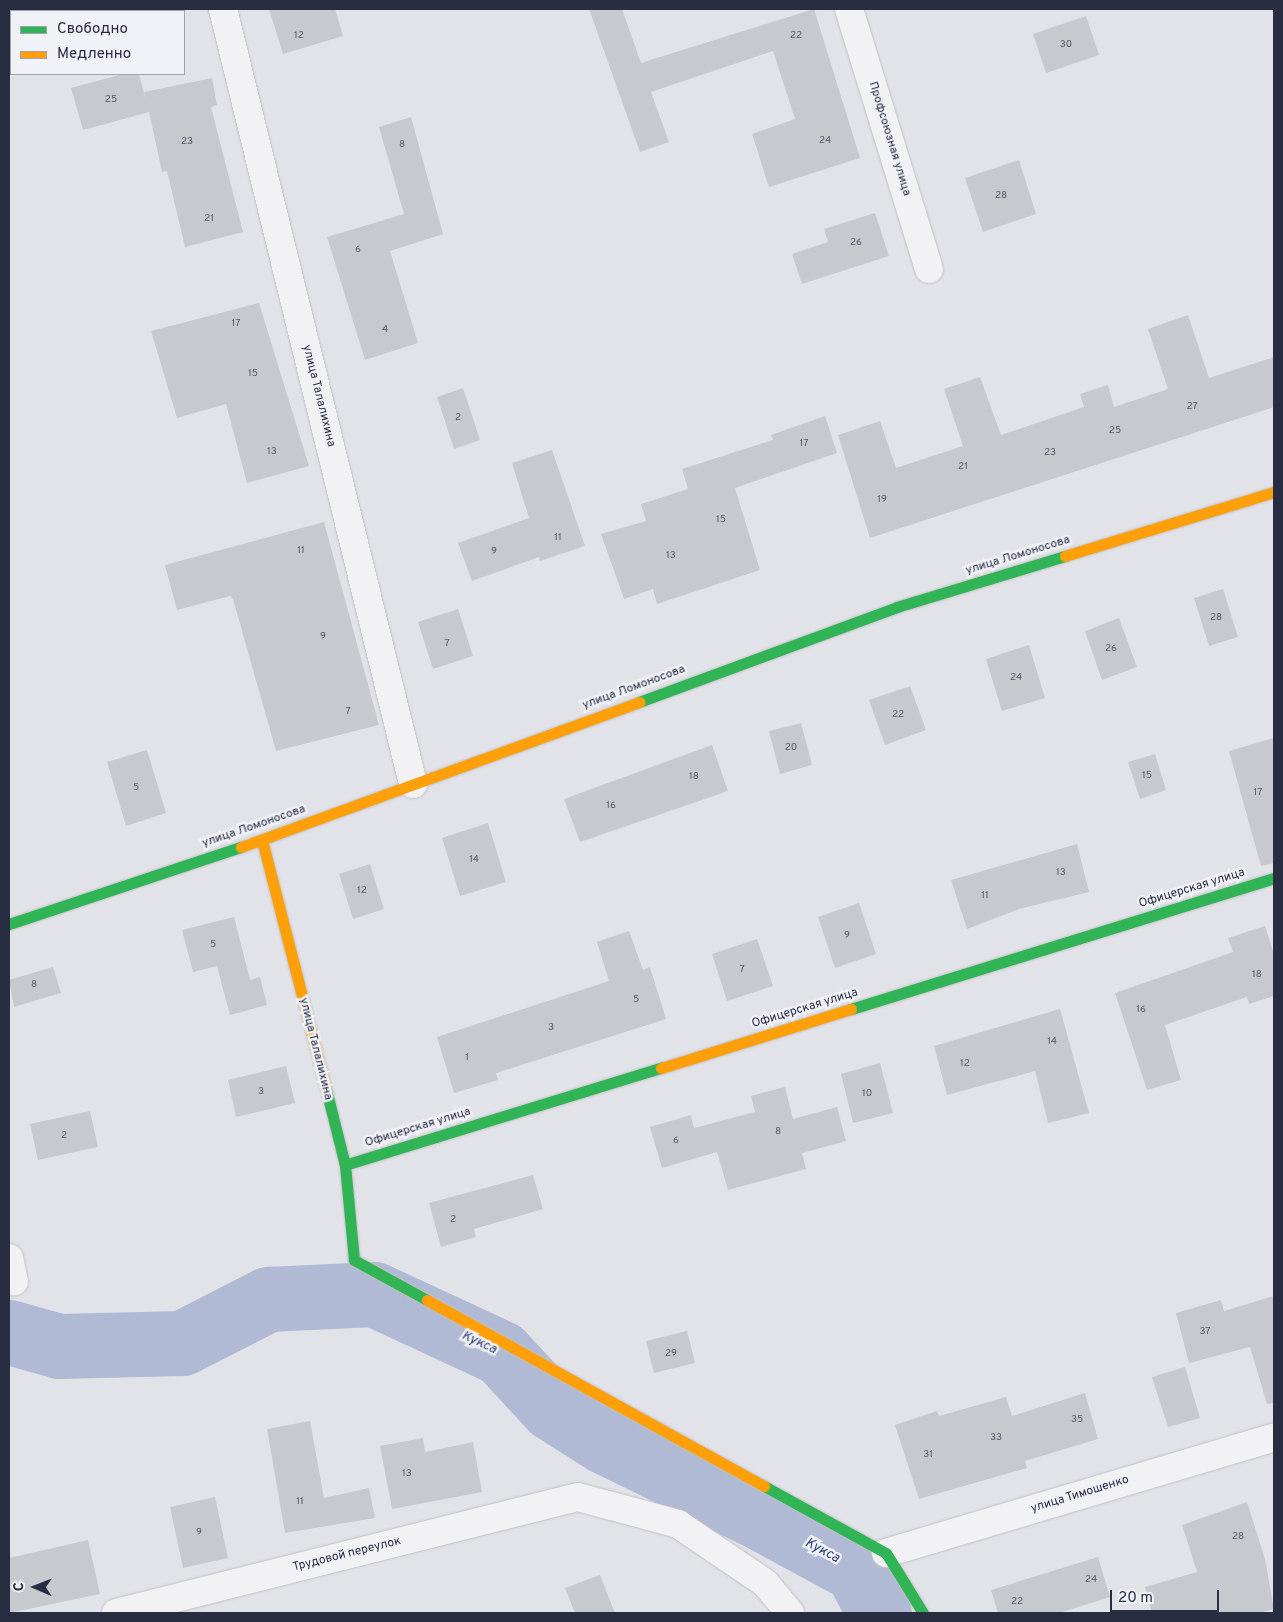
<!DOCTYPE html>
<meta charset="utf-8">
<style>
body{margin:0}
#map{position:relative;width:1283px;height:1622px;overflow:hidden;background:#e2e3e8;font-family:Overpass,sans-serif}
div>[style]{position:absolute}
.river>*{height:65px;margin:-32.5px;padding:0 32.5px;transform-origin:32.5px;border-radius:32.5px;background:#b0bad4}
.building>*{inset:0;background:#c8c9cf}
.roads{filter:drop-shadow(0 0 1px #c0c1c6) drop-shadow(0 0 1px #c0c1c6)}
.street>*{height:28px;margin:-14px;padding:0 14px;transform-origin:14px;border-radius:14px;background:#f2f2f4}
.fast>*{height:11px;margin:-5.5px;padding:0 5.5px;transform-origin:5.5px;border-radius:5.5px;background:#30b455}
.slow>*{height:11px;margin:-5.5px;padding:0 5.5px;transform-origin:5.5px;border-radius:5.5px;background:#ff9f0a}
span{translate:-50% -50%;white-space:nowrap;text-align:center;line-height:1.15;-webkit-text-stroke:5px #f0f2f7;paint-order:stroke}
.number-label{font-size:10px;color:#525667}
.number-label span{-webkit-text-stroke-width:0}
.street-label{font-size:12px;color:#282d42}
.water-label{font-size:14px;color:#314477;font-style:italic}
.frame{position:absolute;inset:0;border:10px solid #282d42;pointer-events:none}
.legend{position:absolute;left:10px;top:10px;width:175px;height:65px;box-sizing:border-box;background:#f0f2f7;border:1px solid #a0a3af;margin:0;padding:6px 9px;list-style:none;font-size:15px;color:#282d42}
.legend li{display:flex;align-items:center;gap:10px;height:25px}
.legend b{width:25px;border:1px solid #a0a3af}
.north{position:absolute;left:10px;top:1562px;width:50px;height:50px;-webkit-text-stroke:4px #f0f2f7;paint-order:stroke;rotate:271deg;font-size:14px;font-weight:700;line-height:20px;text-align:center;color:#282d42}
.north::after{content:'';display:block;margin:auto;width:18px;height:22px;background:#282d42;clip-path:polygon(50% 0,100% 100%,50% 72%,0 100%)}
.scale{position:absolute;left:1110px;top:1590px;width:109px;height:22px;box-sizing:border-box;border:2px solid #282d42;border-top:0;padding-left:6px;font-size:15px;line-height:18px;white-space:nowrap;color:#282d42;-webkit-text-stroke:4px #f0f2f7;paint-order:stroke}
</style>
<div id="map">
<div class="river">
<i style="left:9px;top:1332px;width:52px;rotate:15.6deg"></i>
<i style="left:59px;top:1346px;width:123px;rotate:-1.4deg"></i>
<i style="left:182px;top:1343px;width:97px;rotate:-27.1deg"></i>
<i style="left:268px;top:1299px;width:106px;rotate:-2.7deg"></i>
<i style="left:374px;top:1294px;width:140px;rotate:24.9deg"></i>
<i style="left:501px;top:1353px;width:75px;rotate:47.2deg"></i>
<i style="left:552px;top:1408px;width:62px;rotate:32.4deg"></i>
<i style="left:604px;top:1441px;width:177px;rotate:26.1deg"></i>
<i style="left:763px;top:1519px;width:107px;rotate:28.5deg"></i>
<i style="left:857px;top:1570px;width:48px;rotate:62.9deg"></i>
</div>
<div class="building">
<i style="clip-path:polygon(269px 9px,335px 9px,343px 36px,283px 54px)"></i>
<i style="clip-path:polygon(589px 9px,622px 9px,641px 63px,814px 9px,860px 158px,769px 187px,752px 134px,795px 119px,773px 51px,651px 92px,669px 142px,640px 152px)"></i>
<i style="clip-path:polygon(1086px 16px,1099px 55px,1046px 73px,1033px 34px)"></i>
<i style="clip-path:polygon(123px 74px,139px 74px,146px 101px,144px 92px,212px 78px,217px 105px,211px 107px,243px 232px,185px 247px,167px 171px,162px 172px,149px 112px,83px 130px,71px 88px)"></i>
<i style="clip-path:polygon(411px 117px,443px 234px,390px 251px,418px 343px,365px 360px,327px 237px,404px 214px,379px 127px)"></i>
<i style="clip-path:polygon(1019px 160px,1036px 214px,983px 232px,965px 178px)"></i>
<i style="clip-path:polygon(875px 213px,889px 256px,802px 284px,792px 254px,828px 242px,824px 229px)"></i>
<i style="clip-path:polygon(259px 303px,309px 466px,247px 483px,226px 404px,177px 418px,151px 331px)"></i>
<i style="clip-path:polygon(1188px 315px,1209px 378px,1274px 357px,1274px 407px,870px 538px,838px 435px,880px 421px,896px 468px,963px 446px,944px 389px,980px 377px,1001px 435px,1084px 407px,1080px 394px,1108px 385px,1114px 407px,1168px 389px,1148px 329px)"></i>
<i style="clip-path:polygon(463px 388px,480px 440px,454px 449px,437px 397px)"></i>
<i style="clip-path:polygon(825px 416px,837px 453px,735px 488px,760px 570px,657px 604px,653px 589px,624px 599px,601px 534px,646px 521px,641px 504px,688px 489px,682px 469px,773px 440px,771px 435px)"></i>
<i style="clip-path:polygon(552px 450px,585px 546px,540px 561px,539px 557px,472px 581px,458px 543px,529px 518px,512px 463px)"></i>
<i style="clip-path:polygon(324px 522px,379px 725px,276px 751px,233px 599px,230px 596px,177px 610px,165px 565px)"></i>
<i style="clip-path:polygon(1223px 589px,1238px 637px,1209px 646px,1194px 598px)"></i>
<i style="clip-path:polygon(458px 609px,473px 656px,433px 669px,418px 622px)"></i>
<i style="clip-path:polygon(1119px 618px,1137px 667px,1102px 680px,1085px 631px)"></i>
<i style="clip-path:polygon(1029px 645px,1045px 698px,1002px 711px,986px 659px)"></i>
<i style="clip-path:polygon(910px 686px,926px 730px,885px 745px,869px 700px)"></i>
<i style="clip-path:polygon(801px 723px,812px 765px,780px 774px,769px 731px)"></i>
<i style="clip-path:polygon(1274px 738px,1274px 863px,1261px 866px,1229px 751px)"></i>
<i style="clip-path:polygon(712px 745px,728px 791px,580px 842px,564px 799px)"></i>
<i style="clip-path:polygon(147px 750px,166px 813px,126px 826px,107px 762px)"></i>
<i style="clip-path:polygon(1155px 754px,1166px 790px,1140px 799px,1128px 762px)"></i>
<i style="clip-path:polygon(488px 823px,506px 882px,460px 896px,442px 838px)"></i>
<i style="clip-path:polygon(1077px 844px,1089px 892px,1019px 909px,967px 929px,951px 880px)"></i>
<i style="clip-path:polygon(370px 864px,384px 909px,353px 919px,339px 874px)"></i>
<i style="clip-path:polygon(859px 903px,876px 954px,835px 968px,818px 917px)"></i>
<i style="clip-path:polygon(234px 917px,250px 980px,260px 977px,267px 1005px,230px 1015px,217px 966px,193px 972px,182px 930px)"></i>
<i style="clip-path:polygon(1265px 926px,1274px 954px,1274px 996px,1249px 1004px,1247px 997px,1165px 1025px,1181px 1080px,1147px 1090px,1115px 993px,1233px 952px,1228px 938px)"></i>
<i style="clip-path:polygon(629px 931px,643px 970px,650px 967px,666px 1019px,496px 1073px,498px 1080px,454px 1093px,437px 1037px,609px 981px,597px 942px)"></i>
<i style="clip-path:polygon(757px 939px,773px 986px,727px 1001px,712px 954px)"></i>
<i style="clip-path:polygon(53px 967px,61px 993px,14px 1007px,9px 980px)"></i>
<i style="clip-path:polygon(1060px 1009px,1089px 1113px,1048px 1123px,1035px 1071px,947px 1095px,934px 1046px)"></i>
<i style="clip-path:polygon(880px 1063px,893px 1113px,853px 1123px,841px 1074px)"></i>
<i style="clip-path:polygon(286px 1066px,295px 1103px,236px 1117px,228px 1080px)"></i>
<i style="clip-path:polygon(785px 1087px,793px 1119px,837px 1107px,846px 1141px,802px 1153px,806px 1169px,728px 1190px,717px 1152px,662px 1168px,650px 1127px,691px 1115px,694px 1128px,755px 1112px,751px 1096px)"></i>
<i style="clip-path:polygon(90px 1111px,98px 1147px,38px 1160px,30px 1124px)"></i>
<i style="clip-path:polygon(533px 1175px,543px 1209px,474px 1229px,476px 1237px,441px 1247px,429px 1203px)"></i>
<i style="clip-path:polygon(1274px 1296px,1274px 1403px,1267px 1404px,1250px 1347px,1189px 1363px,1176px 1313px,1221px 1300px,1224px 1311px)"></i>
<i style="clip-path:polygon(687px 1331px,695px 1363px,654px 1373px,646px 1341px)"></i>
<i style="clip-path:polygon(1185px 1367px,1200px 1418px,1168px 1427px,1152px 1377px)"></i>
<i style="clip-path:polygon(1085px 1393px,1098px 1439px,1025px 1461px,1027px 1468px,919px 1499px,895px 1425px,937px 1411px,939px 1416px,1006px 1397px,1012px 1416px)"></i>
<i style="clip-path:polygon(310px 1421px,324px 1498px,369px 1488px,375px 1518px,285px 1533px,267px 1429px)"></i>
<i style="clip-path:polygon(423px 1438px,425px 1452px,473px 1442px,482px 1492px,392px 1509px,380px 1446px)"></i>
<i style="clip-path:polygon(215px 1497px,228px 1558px,183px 1568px,170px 1507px)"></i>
<i style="clip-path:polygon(1247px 1502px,1265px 1559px,1274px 1609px,1260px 1613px,1152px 1613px,1145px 1587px,1197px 1572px,1182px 1525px)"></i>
<i style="clip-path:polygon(88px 1540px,100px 1594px,9px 1613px,9px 1558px)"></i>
<i style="clip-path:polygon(1098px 1557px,1110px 1597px,1059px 1613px,998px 1613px,991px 1590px)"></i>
<i style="clip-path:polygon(600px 1575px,615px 1613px,575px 1613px,565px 1588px)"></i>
</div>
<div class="roads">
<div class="street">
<i style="left:223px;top:9px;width:798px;rotate:76.22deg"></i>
<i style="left:849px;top:9px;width:272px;rotate:72.9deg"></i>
<i style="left:9px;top:1258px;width:24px;rotate:78deg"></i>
<i style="left:886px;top:1553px;width:405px;rotate:-16.6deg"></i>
<i style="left:116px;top:1613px;width:476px;rotate:-14.1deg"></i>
<i style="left:578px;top:1497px;width:104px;rotate:15.1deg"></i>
<i style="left:678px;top:1524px;width:105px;rotate:34.1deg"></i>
<i style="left:765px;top:1583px;width:39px;rotate:50deg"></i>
</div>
<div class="fast">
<i style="left:639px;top:702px;width:275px;rotate:-20.2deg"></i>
<i style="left:897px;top:607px;width:176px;rotate:-16.9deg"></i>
<i style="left:9px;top:924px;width:244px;rotate:-18.4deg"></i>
<i style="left:851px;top:1009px;width:443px;rotate:-17.2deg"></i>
<i style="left:326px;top:1089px;width:78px;rotate:76deg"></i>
<i style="left:345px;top:1165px;width:95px;rotate:84.6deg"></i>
<i style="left:354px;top:1260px;width:83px;rotate:28.7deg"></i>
<i style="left:345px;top:1165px;width:331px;rotate:-17.1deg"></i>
<i style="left:764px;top:1486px;width:139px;rotate:28.8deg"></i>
<i style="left:886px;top:1553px;width:70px;rotate:58.3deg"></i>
</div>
<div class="slow">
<i style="left:1065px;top:556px;width:219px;rotate:-17deg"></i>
<i style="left:262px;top:840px;width:257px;rotate:75.6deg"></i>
<i style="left:241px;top:847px;width:424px;rotate:-20deg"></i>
<i style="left:661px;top:1068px;width:199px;rotate:-17.3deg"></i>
<i style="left:427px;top:1300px;width:385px;rotate:28.9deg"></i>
</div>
</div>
<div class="number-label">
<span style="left:299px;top:36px">12</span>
<span style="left:796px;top:36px">22</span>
<span style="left:1066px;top:45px">30</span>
<span style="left:111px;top:100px">25</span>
<span style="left:825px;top:141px">24</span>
<span style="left:187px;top:142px">23</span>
<span style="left:402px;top:145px">8</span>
<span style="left:1001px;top:196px">28</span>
<span style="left:209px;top:219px">21</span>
<span style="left:856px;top:243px">26</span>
<span style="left:358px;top:250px">6</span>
<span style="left:236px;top:324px">17</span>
<span style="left:385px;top:330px">4</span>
<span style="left:253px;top:374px">15</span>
<span style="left:1192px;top:407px">27</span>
<span style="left:458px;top:418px">2</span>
<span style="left:1115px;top:431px">25</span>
<span style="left:804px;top:444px">17</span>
<span style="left:272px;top:452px">13</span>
<span style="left:1050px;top:453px">23</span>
<span style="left:963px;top:467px">21</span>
<span style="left:882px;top:500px">19</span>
<span style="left:721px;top:520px">15</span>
<span style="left:558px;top:538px">11</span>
<span style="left:301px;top:551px">11</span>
<span style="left:494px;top:552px">9</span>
<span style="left:671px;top:556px">13</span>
<span style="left:1216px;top:618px">28</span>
<span style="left:323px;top:637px">9</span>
<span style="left:447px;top:644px">7</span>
<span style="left:1111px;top:649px">26</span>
<span style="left:1016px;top:678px">24</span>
<span style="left:348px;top:712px">7</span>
<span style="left:898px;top:715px">22</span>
<span style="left:791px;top:748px">20</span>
<span style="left:1147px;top:776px">15</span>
<span style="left:694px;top:777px">18</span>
<span style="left:136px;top:788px">5</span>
<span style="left:1258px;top:793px">17</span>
<span style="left:611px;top:806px">16</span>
<span style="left:474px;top:860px">14</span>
<span style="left:1061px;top:873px">13</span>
<span style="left:362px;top:891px">12</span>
<span style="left:985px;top:896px">11</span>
<span style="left:847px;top:936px">9</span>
<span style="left:213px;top:945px">5</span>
<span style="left:742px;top:970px">7</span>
<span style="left:1257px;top:975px">18</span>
<span style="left:34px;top:985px">8</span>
<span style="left:636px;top:1000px">5</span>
<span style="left:1141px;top:1010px">16</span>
<span style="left:551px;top:1028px">3</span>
<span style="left:1052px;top:1042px">14</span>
<span style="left:467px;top:1058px">1</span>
<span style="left:965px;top:1064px">12</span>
<span style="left:261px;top:1092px">3</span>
<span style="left:867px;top:1094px">10</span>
<span style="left:778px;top:1132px">8</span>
<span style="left:64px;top:1136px">2</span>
<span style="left:676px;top:1141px">6</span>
<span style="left:453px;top:1220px">2</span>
<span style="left:1205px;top:1332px">37</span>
<span style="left:671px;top:1354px">29</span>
<span style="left:1077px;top:1420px">35</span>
<span style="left:996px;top:1438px">33</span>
<span style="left:928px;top:1455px">31</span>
<span style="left:407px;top:1474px">13</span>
<span style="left:300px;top:1502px">11</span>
<span style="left:199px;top:1533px">9</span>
<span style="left:1238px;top:1537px">28</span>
<span style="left:1091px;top:1580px">24</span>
<span style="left:1017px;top:1602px">22</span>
</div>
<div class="street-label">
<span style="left:889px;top:139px;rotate:73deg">Профсоюзная улица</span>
<span style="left:318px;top:396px;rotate:76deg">улица Талалихина</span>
<span style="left:1018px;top:556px;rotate:-17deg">улица Ломоносова</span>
<span style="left:634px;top:688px;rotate:-20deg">улица Ломоносова</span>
<span style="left:254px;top:827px;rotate:-19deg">улица Ломоносова</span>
<span style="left:1192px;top:889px;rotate:-17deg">Офицерская улица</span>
<span style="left:805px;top:1009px;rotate:-17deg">Офицерская улица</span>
<span style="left:315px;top:1049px;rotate:76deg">улица Талалихина</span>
<span style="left:418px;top:1128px;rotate:-17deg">Офицерская улица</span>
<span style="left:1080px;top:1495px;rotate:-17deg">улица Тимошенко</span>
<span style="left:347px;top:1555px;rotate:-14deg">Трудовой переулок</span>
</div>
<div class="water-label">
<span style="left:479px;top:1343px;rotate:25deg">Кукса</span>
<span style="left:822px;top:1551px;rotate:28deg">Кукса</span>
</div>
<div class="frame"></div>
<ul class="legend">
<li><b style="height:6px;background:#30b455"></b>Свободно</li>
<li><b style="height:6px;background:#ff9f0a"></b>Медленно</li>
</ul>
<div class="north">С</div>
<div class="scale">20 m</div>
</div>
